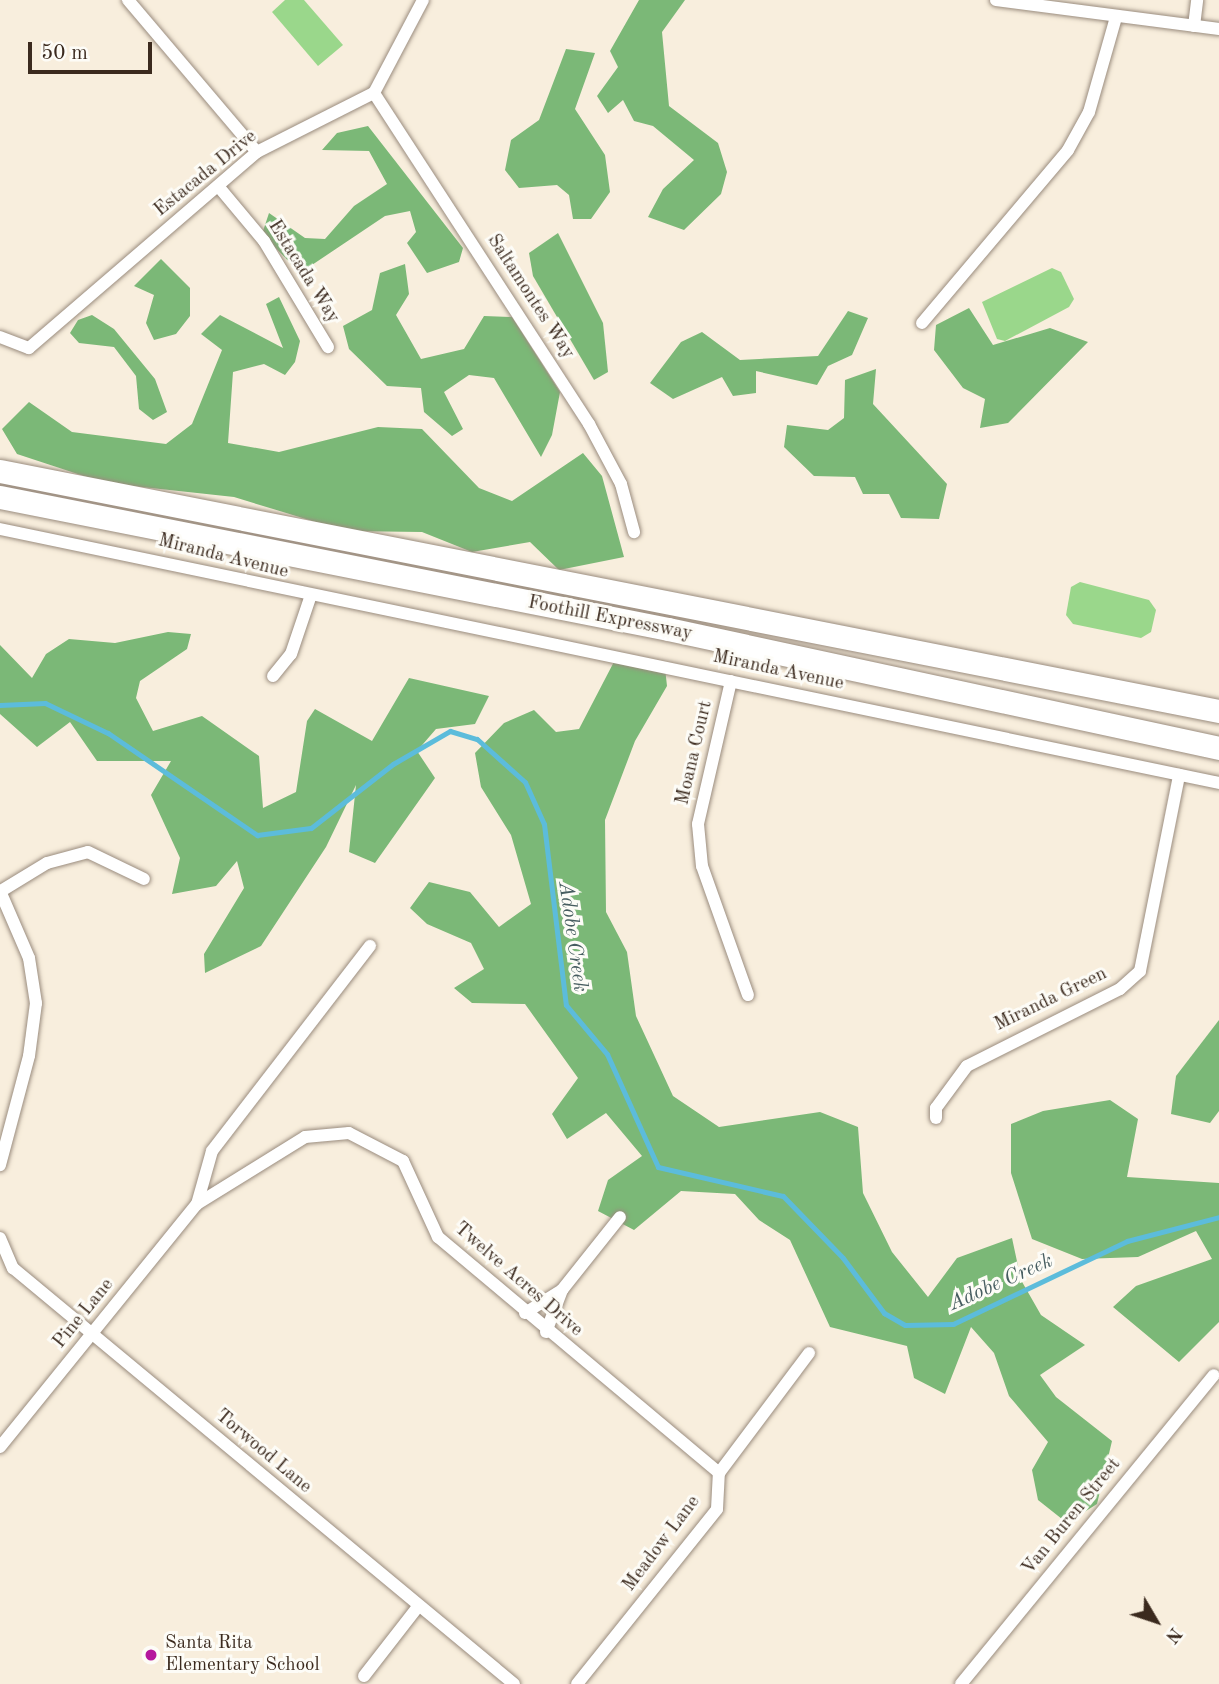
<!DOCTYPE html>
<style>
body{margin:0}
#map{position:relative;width:1219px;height:1684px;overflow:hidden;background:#f8eedd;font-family:"Old Standard TT",serif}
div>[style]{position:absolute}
.green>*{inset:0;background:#9ad78b}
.forest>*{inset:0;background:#7bb877}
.stream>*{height:5px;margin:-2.5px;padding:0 2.5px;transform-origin:2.5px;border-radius:2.5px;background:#5cbcdb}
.roads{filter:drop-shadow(0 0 2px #9a8c7e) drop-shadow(0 0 2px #9a8c7e)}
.street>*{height:12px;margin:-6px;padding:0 6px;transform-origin:6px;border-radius:6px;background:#fff}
.highway>*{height:23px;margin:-11.5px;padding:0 11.5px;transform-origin:11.5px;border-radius:11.5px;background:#fff}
.dots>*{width:19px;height:19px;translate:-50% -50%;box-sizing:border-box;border:4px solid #fdfcf7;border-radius:50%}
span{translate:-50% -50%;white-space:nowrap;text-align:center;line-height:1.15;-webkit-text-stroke:6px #fdfcf7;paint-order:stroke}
.street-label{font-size:19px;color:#3b2a1e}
.poi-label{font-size:19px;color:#3b2a1e}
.left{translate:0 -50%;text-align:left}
.water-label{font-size:21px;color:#475d60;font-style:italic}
.north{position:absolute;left:1121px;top:1586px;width:70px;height:70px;-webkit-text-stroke:5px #fdfcf7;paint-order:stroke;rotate:129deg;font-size:19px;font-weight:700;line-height:28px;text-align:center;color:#3b2a1e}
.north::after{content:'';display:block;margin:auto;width:24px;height:32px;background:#3b2a1e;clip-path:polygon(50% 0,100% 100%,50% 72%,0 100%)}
.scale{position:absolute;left:28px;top:42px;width:124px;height:32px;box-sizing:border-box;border:4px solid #3b2a1e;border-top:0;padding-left:9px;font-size:21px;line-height:24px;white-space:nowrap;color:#3b2a1e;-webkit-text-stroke:5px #fdfcf7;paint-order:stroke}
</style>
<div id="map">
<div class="green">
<i style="clip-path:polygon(285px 0,304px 0,343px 45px,318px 66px,272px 12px)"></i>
<i style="clip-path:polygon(1052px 268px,1061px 272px,1074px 299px,1069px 307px,1005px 341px,997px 339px,982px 302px)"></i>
<i style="clip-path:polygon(1080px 582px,1149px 600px,1156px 610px,1151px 632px,1141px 638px,1073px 624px,1066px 615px,1071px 587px)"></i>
</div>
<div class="forest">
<i style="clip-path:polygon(639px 0,685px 0,662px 32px,669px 106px,718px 143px,727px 172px,721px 194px,684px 230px,648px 217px,663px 189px,694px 160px,653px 126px,634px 121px,623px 100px,608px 113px,597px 96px,618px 67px,610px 51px)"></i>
<i style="clip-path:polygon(566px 49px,595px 53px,575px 109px,605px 155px,610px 192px,591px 219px,573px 219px,569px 195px,557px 185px,519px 188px,505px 170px,511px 140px,539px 120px)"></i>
<i style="clip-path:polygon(368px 126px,463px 248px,459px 262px,427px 273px,407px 243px,416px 232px,410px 211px,385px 216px,300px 273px,262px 234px,269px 213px,305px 238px,325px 239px,354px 206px,387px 184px,369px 151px,322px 150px,337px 133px)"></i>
<i style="clip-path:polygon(558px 233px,603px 323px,608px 372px,594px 380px,533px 276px,529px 253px)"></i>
<i style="clip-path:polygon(161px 259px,190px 288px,190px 316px,176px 334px,154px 340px,146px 323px,154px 295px,134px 286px)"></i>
<i style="clip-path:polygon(405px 264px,409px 294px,396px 315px,421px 359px,464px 349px,484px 316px,512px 317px,560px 392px,552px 435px,541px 457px,494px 378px,469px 375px,444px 392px,463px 429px,452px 436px,424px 412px,421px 388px,387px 386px,349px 349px,343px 326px,372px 310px,380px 273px)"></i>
<i style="clip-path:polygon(279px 297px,300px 341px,295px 362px,285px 375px,264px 364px,233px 372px,228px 443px,279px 452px,378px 427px,422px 429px,479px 488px,512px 501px,583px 453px,602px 476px,624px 557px,559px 570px,530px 542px,472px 552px,422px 532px,345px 531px,234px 497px,105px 483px,17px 454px,2px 429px,29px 402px,72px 432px,166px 444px,192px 424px,222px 350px,201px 334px,220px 315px,283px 348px,266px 304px)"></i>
<i style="clip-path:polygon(969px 308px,993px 345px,1050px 328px,1088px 342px,1008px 423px,980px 428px,985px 399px,963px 388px,934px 350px,936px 325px)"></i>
<i style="clip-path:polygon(848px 311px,868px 318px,852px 355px,828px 366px,817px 385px,756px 371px,756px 393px,733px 396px,722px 377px,673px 399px,650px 383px,681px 342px,702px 332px,740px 360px,818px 356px)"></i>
<i style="clip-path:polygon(92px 315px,114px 329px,155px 379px,167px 412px,153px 420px,139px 409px,136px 376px,114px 347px,79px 343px,70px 333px,78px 320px)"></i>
<i style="clip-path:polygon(876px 369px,873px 404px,947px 484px,939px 519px,901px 518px,889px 494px,863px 494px,855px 477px,814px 476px,784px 447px,787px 425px,828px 430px,844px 418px,845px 380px)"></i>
<i style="clip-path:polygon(168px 632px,191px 634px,187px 649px,140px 681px,136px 698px,153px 731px,202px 716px,259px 756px,263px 808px,296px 792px,307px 721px,315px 709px,372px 741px,409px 678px,489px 696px,475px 724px,436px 729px,417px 751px,435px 778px,375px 863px,349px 852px,356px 785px,326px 847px,261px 946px,205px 973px,204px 954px,244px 888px,237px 861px,216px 886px,172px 894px,180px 858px,151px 795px,171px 761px,97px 761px,70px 722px,37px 747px,0 714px,0 645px,32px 678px,46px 654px,69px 639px,115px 643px)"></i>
<i style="clip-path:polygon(617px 656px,665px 668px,667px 686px,635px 741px,605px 820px,606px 912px,627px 952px,636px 1016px,673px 1096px,719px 1127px,820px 1112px,858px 1127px,863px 1193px,892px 1252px,928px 1297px,957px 1258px,1012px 1238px,1021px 1280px,1041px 1315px,1085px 1345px,1040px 1375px,1056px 1397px,1112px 1441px,1097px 1504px,1067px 1523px,1038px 1500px,1032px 1470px,1048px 1442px,1009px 1396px,994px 1353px,971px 1327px,945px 1394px,914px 1378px,907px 1346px,830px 1327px,790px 1240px,759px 1220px,735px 1194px,681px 1191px,634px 1230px,598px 1211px,608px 1180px,642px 1156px,606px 1113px,567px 1139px,552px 1114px,578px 1078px,525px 1004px,472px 1003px,454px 988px,484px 969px,471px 943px,427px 924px,410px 908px,429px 882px,470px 892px,499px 927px,531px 904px,511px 835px,481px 787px,475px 753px,504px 723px,534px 710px,556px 732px,579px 729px)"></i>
<i style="clip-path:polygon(1219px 1020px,1219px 1111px,1210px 1123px,1171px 1114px,1176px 1076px)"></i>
<i style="clip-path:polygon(1110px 1100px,1138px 1119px,1127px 1177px,1219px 1183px,1219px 1322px,1179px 1362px,1113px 1307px,1136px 1286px,1212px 1259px,1196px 1231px,1138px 1257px,1082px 1259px,1032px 1239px,1011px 1173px,1011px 1124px,1043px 1111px)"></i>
</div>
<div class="stream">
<i style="left:0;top:705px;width:45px;rotate:-2.5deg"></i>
<i style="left:45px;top:703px;width:70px;rotate:25.5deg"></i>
<i style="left:108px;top:733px;width:181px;rotate:34.4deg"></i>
<i style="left:257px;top:835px;width:54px;rotate:-7.4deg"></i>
<i style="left:311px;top:828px;width:104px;rotate:-38deg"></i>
<i style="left:393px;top:764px;width:66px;rotate:-30.1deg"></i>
<i style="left:450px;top:731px;width:28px;rotate:17deg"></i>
<i style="left:477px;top:739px;width:64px;rotate:41.9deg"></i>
<i style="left:525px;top:782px;width:46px;rotate:65.7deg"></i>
<i style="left:544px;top:824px;width:182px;rotate:83.1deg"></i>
<i style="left:566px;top:1005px;width:64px;rotate:50.1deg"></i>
<i style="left:607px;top:1054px;width:124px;rotate:65.7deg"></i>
<i style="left:658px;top:1167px;width:128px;rotate:13.1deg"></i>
<i style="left:783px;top:1196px;width:86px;rotate:45.9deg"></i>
<i style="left:843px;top:1258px;width:69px;rotate:53.3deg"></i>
<i style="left:884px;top:1313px;width:24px;rotate:30deg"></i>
<i style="left:905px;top:1325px;width:48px;rotate:-1.2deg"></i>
<i style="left:953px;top:1324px;width:193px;rotate:-25.5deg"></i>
<i style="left:1127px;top:1241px;width:95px;rotate:-14.6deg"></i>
</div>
<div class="roads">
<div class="street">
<i style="left:128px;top:0;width:199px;rotate:49.7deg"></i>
<i style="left:996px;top:0;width:225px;rotate:7.4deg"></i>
<i style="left:1194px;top:26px;width:26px;rotate:-83deg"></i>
<i style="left:374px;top:93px;width:395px;rotate:57deg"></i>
<i style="left:589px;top:424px;width:68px;rotate:61.9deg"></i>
<i style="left:621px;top:484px;width:50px;rotate:74.8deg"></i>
<i style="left:218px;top:186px;width:72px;rotate:50.1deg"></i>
<i style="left:264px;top:241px;width:124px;rotate:58.9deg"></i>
<i style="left:922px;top:323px;width:226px;rotate:-49.8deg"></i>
<i style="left:1068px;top:150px;width:43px;rotate:-61.1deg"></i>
<i style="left:1089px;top:112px;width:99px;rotate:-74.1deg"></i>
<i style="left:0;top:337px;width:31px;rotate:21deg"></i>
<i style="left:29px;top:348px;width:301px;rotate:-40.7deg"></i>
<i style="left:257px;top:152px;width:131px;rotate:-26.8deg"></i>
<i style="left:374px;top:93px;width:105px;rotate:-62.2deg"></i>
<i style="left:0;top:529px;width:1245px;rotate:11.77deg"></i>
<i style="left:273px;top:676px;width:28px;rotate:-51deg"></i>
<i style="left:291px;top:654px;width:59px;rotate:-71.3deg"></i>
<i style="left:731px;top:681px;width:147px;rotate:103deg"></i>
<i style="left:698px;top:824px;width:42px;rotate:84.6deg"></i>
<i style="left:702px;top:866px;width:137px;rotate:70.4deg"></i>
<i style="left:0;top:891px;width:73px;rotate:66.6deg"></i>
<i style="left:29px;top:958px;width:46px;rotate:81.2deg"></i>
<i style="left:36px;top:1003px;width:53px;rotate:97.5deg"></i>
<i style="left:29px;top:1056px;width:113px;rotate:104.9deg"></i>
<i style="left:1px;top:891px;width:54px;rotate:-31.3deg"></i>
<i style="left:47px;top:863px;width:42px;rotate:-15deg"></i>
<i style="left:88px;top:852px;width:62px;rotate:25.7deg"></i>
<i style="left:936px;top:1118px;width:10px;rotate:-90deg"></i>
<i style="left:936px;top:1108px;width:52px;rotate:-53.6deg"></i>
<i style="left:967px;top:1066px;width:171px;rotate:-26.7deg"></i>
<i style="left:1120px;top:989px;width:27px;rotate:-42deg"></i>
<i style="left:1140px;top:971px;width:200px;rotate:-78.7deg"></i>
<i style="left:197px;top:1204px;width:55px;rotate:-74.2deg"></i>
<i style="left:212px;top:1151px;width:259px;rotate:-52.4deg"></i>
<i style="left:0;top:1238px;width:33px;rotate:67deg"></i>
<i style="left:13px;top:1268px;width:651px;rotate:39.7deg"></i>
<i style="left:525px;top:1313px;width:44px;rotate:-31.9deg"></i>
<i style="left:546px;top:1332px;width:45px;rotate:-69.1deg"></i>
<i style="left:562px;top:1290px;width:93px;rotate:-51.5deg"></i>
<i style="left:0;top:1447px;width:313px;rotate:-51deg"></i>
<i style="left:197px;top:1204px;width:127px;rotate:-31.8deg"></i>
<i style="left:305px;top:1137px;width:44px;rotate:-5.2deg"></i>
<i style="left:349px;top:1133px;width:61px;rotate:27.4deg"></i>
<i style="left:403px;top:1161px;width:84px;rotate:65.3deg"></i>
<i style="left:438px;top:1237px;width:367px;rotate:40deg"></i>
<i style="left:364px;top:1676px;width:86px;rotate:-52.1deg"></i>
<i style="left:577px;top:1684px;width:224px;rotate:-51.3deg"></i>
<i style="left:717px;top:1509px;width:36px;rotate:-87deg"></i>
<i style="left:719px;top:1473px;width:150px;rotate:-53.1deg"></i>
<i style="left:961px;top:1684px;width:399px;rotate:-50.7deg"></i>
</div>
<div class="highway">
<i style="left:0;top:471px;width:1242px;rotate:11.14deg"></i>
<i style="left:0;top:497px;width:681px;rotate:11.18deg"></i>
<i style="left:668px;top:629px;width:564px;rotate:12.19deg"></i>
</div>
</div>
<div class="dots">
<i style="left:151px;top:1655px;background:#b5179e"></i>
</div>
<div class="street-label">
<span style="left:206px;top:174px;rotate:-39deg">Estacada Drive</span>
<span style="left:303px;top:272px;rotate:58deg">Estacada Way</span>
<span style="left:530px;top:297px;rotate:57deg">Saltamontes Way</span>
<span style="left:223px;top:557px;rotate:14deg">Miranda Avenue</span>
<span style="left:610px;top:619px;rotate:11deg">Foothill Expressway</span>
<span style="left:778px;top:671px;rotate:12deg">Miranda Avenue</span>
<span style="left:695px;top:753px;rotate:-77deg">Moana Court</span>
<span style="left:1051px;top:1000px;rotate:-26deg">Miranda Green</span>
<span style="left:518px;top:1280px;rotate:41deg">Twelve Acres Drive</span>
<span style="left:84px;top:1314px;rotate:-51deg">Pine Lane</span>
<span style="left:263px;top:1452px;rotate:40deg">Torwood Lane</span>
<span style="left:1072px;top:1517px;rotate:-51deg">Van Buren Street</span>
<span style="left:662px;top:1544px;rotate:-53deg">Meadow Lane</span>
</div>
<div class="poi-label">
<span class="left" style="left:165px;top:1655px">Santa Rita<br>Elementary School</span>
</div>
<div class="water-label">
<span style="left:572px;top:937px;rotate:82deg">Adobe Creek</span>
<span style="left:1001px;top:1283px;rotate:-24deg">Adobe Creek</span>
</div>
<div class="north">N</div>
<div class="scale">50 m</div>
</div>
